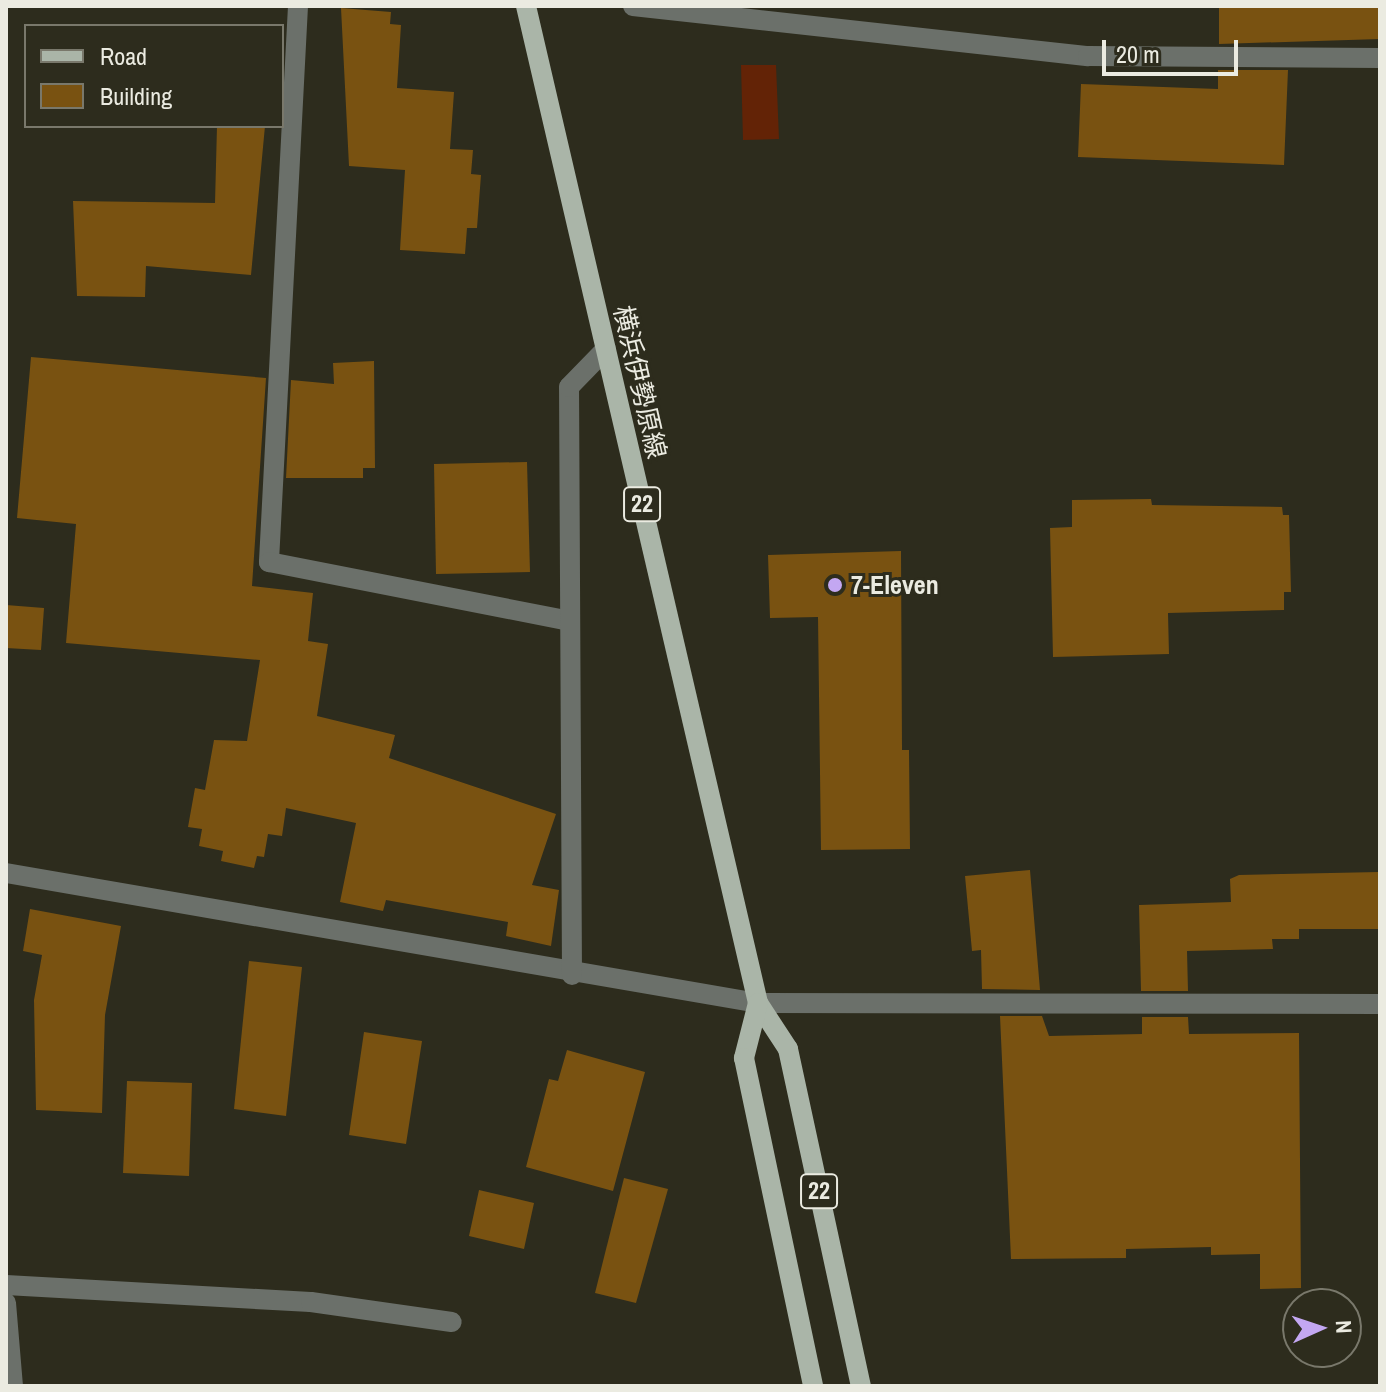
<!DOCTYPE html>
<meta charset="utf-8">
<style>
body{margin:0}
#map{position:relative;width:1386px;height:1392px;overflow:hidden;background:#2d2c1d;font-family:"Archivo Narrow","Noto Sans JP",sans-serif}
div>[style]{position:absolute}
.green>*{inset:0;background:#632306}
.building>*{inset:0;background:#795211}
.street>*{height:20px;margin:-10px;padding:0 10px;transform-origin:10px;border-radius:10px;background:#6b706a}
.primary>*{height:20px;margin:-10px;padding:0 10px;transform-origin:10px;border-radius:10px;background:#aab5a8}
.dots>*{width:22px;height:22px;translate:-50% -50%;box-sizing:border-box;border:4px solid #2d2c1d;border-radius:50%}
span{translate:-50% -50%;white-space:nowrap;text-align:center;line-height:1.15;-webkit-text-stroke:6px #2d2c1d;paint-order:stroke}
.shield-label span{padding:2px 6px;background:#2d2c1d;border:2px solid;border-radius:6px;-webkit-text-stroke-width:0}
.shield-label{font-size:24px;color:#ebebe1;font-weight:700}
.street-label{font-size:26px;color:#ebebe1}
.poi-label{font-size:26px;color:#ebebe1;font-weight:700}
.left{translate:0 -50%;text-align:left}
.frame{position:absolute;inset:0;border:8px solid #ebebe1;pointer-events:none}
.legend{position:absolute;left:24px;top:24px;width:260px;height:104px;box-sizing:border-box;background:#2d2c1d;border:2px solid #79786b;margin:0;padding:10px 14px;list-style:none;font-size:24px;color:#ebebe1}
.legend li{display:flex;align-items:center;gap:16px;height:40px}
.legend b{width:40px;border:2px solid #79786b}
.north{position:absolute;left:1282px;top:1288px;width:80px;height:80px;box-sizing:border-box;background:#2d2c1d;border:2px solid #79786b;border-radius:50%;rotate:87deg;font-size:22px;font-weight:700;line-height:32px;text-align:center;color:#ebebe1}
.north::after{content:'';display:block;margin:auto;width:28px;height:36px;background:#c3a7f2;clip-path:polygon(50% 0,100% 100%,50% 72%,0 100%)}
.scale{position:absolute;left:1102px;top:40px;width:136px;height:36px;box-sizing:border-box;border:4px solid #ebebe1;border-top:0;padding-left:10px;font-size:24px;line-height:28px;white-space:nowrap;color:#ebebe1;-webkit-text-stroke:6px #2d2c1d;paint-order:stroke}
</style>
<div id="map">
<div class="green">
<i style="clip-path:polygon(741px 65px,776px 65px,779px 139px,743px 140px)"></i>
</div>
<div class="building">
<i style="clip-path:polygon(1219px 6px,1380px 6px,1380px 39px,1219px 44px)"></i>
<i style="clip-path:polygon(341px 8px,391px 12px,390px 24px,401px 25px,397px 88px,454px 92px,450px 149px,473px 150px,471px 174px,481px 175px,477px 228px,467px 228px,465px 254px,400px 250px,405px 170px,349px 166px)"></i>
<i style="clip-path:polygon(1218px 70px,1288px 70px,1284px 165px,1078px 157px,1081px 84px,1218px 89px)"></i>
<i style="clip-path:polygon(217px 126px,265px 126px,251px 275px,146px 266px,145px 297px,77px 296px,73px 201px,215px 203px)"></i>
<i style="clip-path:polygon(31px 357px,266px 378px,252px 586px,313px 593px,308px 641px,328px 644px,317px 716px,395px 735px,389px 758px,556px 814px,532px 885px,559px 890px,551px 946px,506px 936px,508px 922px,386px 900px,383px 911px,340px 902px,356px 823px,286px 808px,282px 836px,268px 834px,264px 857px,257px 856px,254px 868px,221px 861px,223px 851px,199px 846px,202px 829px,188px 827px,195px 788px,205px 790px,214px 740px,247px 741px,260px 660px,66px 643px,76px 524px,17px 518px)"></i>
<i style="clip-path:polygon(374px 361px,375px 468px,363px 468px,363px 478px,286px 478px,291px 380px,334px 384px,333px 363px)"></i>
<i style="clip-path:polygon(527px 462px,530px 572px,436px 574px,434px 464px)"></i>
<i style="clip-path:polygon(1151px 499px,1152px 505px,1282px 507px,1283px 515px,1289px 515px,1291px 592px,1284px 592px,1284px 610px,1168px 613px,1169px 654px,1053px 657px,1050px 528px,1072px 527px,1072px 500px)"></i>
<i style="clip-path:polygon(901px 551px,902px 750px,909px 750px,910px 849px,821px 850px,818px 617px,770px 618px,768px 555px)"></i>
<i style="clip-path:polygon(6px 605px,44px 608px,41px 650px,6px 648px)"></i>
<i style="clip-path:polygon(1030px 870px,1040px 990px,982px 989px,981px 950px,972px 951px,965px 876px)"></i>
<i style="clip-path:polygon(1379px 872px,1380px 929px,1299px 929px,1299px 939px,1272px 939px,1273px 949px,1187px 951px,1188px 991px,1141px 991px,1139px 905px,1231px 902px,1230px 879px,1239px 875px)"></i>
<i style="clip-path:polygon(30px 909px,121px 926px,105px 1015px,102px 1113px,36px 1110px,34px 1000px,42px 955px,23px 951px)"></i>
<i style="clip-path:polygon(249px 961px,302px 967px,286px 1116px,234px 1109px)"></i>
<i style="clip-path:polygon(1000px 1016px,1042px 1016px,1049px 1036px,1142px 1034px,1142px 1017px,1188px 1017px,1189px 1034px,1299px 1033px,1301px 1288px,1260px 1289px,1260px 1254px,1211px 1255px,1211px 1247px,1126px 1249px,1126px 1258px,1011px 1259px)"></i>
<i style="clip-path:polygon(364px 1032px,422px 1041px,406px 1144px,349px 1135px)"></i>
<i style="clip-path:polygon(567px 1050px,645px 1072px,613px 1191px,526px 1167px,549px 1079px,558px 1081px)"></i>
<i style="clip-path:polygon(127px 1081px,192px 1083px,189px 1176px,123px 1173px)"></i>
<i style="clip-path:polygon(624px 1178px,668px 1189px,636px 1303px,595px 1293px)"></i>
<i style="clip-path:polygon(479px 1190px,534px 1203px,524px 1249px,469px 1236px)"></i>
</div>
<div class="street">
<i style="left:298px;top:6px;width:557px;rotate:92.99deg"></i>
<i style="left:269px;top:562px;width:306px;rotate:11.1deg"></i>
<i style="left:633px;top:6px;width:458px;rotate:6.3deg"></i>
<i style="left:1088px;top:56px;width:292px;rotate:0.4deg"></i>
<i style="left:6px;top:873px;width:763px;rotate:9.81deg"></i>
<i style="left:758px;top:1003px;width:622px;rotate:0.09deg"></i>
<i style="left:572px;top:975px;width:588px;rotate:-90.29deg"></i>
<i style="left:569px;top:387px;width:53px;rotate:-45.8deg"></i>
<i style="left:6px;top:1285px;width:305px;rotate:3.2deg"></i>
<i style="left:311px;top:1302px;width:142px;rotate:8.1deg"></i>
<i style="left:6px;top:1303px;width:83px;rotate:85.2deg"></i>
</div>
<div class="primary">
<i style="left:526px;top:6px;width:1024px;rotate:76.9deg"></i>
<i style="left:758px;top:1003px;width:55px;rotate:56.9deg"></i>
<i style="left:788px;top:1049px;width:345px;rotate:77.8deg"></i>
<i style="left:758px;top:1003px;width:57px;rotate:104.3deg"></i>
<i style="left:744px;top:1058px;width:335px;rotate:78.1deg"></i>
</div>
<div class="dots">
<i style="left:835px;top:585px;background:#c3a7f2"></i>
</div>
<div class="shield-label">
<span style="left:642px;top:504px">22</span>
<span style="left:819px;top:1191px">22</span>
</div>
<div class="street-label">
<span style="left:640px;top:382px;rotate:77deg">横浜伊勢原線</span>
</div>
<div class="poi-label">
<span class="left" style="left:851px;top:585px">7-Eleven</span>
</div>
<div class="frame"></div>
<ul class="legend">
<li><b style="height:10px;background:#aab5a8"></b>Road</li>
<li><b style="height:22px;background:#795211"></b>Building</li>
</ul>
<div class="north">N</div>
<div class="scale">20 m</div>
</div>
